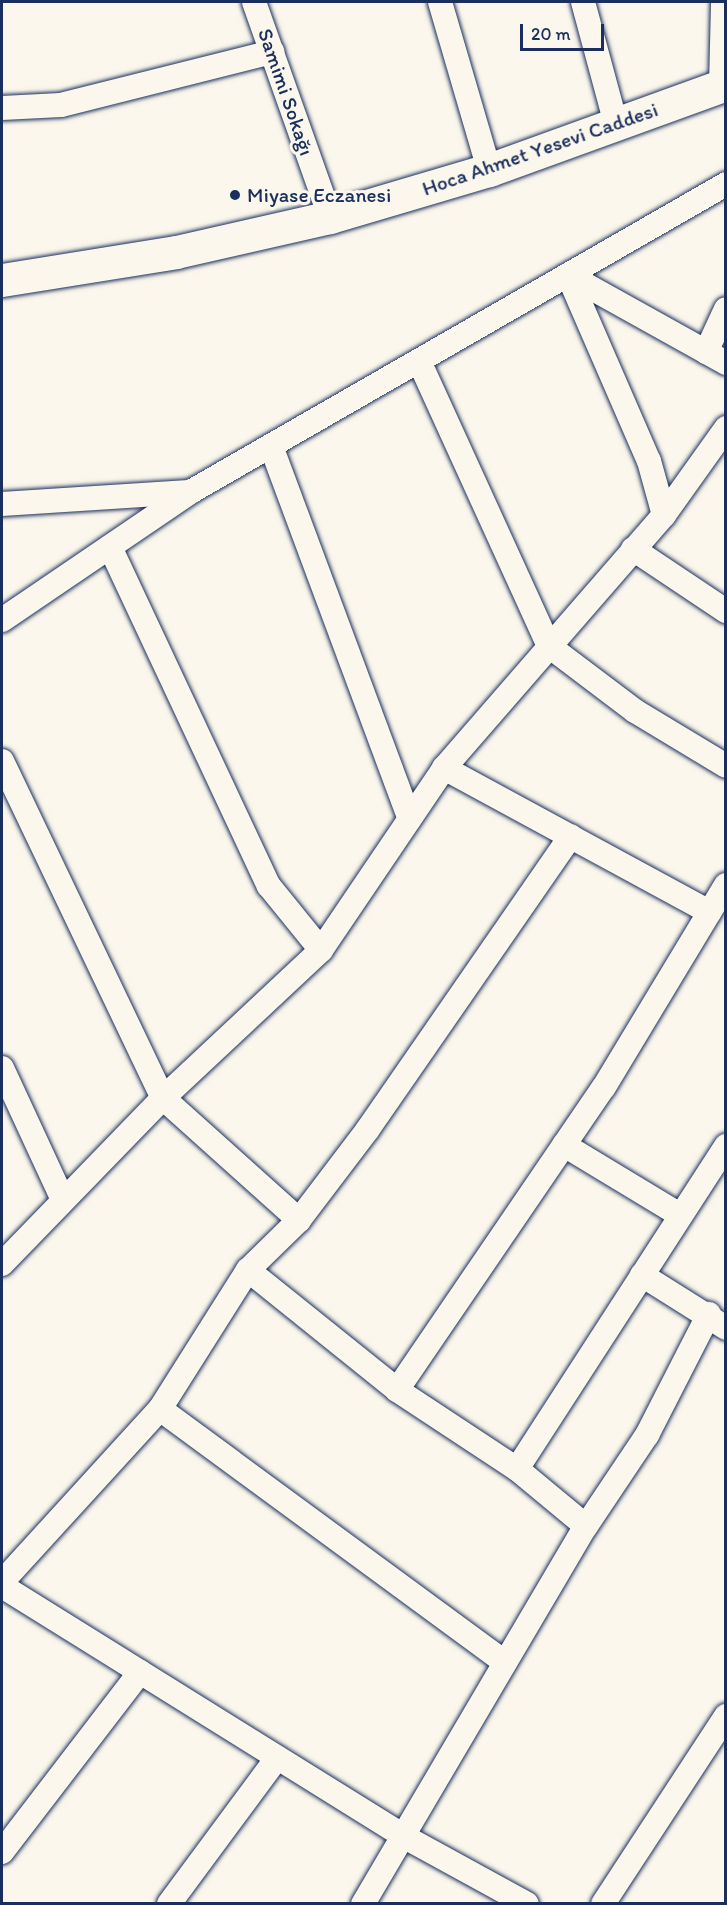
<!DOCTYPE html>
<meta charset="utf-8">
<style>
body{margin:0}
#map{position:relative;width:727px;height:1905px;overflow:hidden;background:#fbf7ec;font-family:Itim,sans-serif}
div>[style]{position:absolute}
.roads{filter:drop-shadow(0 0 2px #1b2f5e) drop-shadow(0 0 2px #1b2f5e)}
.minor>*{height:24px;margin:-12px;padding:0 12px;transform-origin:12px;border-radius:12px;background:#fbf7ec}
.secondary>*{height:33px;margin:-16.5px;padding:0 16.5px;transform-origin:16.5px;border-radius:16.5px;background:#fbf7ec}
.dots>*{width:16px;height:16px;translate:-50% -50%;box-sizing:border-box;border:3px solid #fbf7ec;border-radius:50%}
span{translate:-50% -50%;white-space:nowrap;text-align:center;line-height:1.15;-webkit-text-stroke:6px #fbf7ec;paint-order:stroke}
.street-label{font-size:21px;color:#1b2f5e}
.poi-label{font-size:21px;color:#1b2f5e}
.left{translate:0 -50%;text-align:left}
.frame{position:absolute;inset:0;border:3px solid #1b2f5e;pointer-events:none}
.scale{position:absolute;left:520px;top:24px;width:84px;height:27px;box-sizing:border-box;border:3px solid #1b2f5e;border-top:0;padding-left:8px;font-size:18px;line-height:21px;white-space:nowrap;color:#1b2f5e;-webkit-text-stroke:4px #fbf7ec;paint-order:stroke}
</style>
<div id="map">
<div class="roads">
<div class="minor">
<i style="left:254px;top:2px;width:228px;rotate:70.5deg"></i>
<i style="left:440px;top:2px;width:175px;rotate:73.7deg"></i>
<i style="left:583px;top:2px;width:126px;rotate:74.9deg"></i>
<i style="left:721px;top:86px;width:84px;rotate:-88.6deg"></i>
<i style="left:2px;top:108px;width:59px;rotate:-2.9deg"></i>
<i style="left:61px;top:105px;width:218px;rotate:-14.1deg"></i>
<i style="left:568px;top:275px;width:203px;rotate:66.5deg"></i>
<i style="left:649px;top:461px;width:56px;rotate:74.5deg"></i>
<i style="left:568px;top:275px;width:181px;rotate:29.1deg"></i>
<i style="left:706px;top:352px;width:47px;rotate:-65.1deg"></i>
<i style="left:419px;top:361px;width:313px;rotate:65.5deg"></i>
<i style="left:549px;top:646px;width:108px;rotate:37.1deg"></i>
<i style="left:635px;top:711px;width:106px;rotate:31.1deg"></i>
<i style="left:271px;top:446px;width:397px;rotate:69.6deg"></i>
<i style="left:2px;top:504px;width:187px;rotate:-3.7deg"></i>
<i style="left:110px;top:547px;width:374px;rotate:64.9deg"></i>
<i style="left:269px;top:886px;width:82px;rotate:50.9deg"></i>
<i style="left:633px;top:549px;width:112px;rotate:33.7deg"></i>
<i style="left:2px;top:620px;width:230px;rotate:-34.2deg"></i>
<i style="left:192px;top:491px;width:616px;rotate:-29.89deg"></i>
<i style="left:2px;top:761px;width:373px;rotate:64.5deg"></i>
<i style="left:163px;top:1098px;width:183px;rotate:41.9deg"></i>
<i style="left:444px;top:768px;width:302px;rotate:28.5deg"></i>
<i style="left:2px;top:1068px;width:143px;rotate:65.2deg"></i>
<i style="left:564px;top:1145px;width:135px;rotate:31.1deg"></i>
<i style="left:2px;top:1264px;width:231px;rotate:-45.9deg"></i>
<i style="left:163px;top:1098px;width:216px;rotate:-43.1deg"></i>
<i style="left:321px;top:950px;width:220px;rotate:-55.9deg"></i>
<i style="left:444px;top:768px;width:335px;rotate:-49deg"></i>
<i style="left:664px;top:515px;width:107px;rotate:-54.5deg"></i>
<i style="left:248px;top:1270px;width:191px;rotate:38.8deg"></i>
<i style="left:397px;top:1390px;width:144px;rotate:33.4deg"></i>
<i style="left:517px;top:1469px;width:89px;rotate:39.6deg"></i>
<i style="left:642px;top:1275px;width:99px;rotate:32.2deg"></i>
<i style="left:397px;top:1390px;width:367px;rotate:-55.7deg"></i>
<i style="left:604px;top:1087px;width:236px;rotate:-58.9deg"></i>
<i style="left:160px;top:1409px;width:428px;rotate:36.3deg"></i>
<i style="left:517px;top:1469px;width:385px;rotate:-57.1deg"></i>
<i style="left:2px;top:1582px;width:234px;rotate:-47.6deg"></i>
<i style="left:160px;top:1409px;width:165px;rotate:-57.7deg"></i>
<i style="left:248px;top:1270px;width:71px;rotate:-44.4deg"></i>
<i style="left:299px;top:1220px;width:114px;rotate:-52.8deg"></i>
<i style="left:368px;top:1129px;width:356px;rotate:-55.3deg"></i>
<i style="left:2px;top:1586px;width:473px;rotate:31.9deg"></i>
<i style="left:403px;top:1836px;width:141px;rotate:28.7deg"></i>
<i style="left:2px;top:1852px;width:227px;rotate:-52.5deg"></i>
<i style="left:169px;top:1904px;width:182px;rotate:-53.5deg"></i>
<i style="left:363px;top:1904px;width:439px;rotate:-59.5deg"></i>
<i style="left:586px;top:1526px;width:110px;rotate:-56.2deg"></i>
<i style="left:647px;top:1435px;width:136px;rotate:-62.9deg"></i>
<i style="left:603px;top:1904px;width:225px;rotate:-56.8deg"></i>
</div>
<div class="secondary">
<i style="left:2px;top:280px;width:176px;rotate:-9.1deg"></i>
<i style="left:176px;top:252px;width:158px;rotate:-12.8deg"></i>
<i style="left:330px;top:217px;width:166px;rotate:-16.5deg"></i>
<i style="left:489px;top:170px;width:252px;rotate:-19.9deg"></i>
</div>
</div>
<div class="dots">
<i style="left:235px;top:195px;background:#1b2f5e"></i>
</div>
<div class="street-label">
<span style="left:286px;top:92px;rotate:71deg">Samimi Sokağı</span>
<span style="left:540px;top:149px;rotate:-19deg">Hoca Ahmet Yesevi Caddesi</span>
</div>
<div class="poi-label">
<span class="left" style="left:247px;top:195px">Miyase Eczanesi</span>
</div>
<div class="frame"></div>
<div class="scale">20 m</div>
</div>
